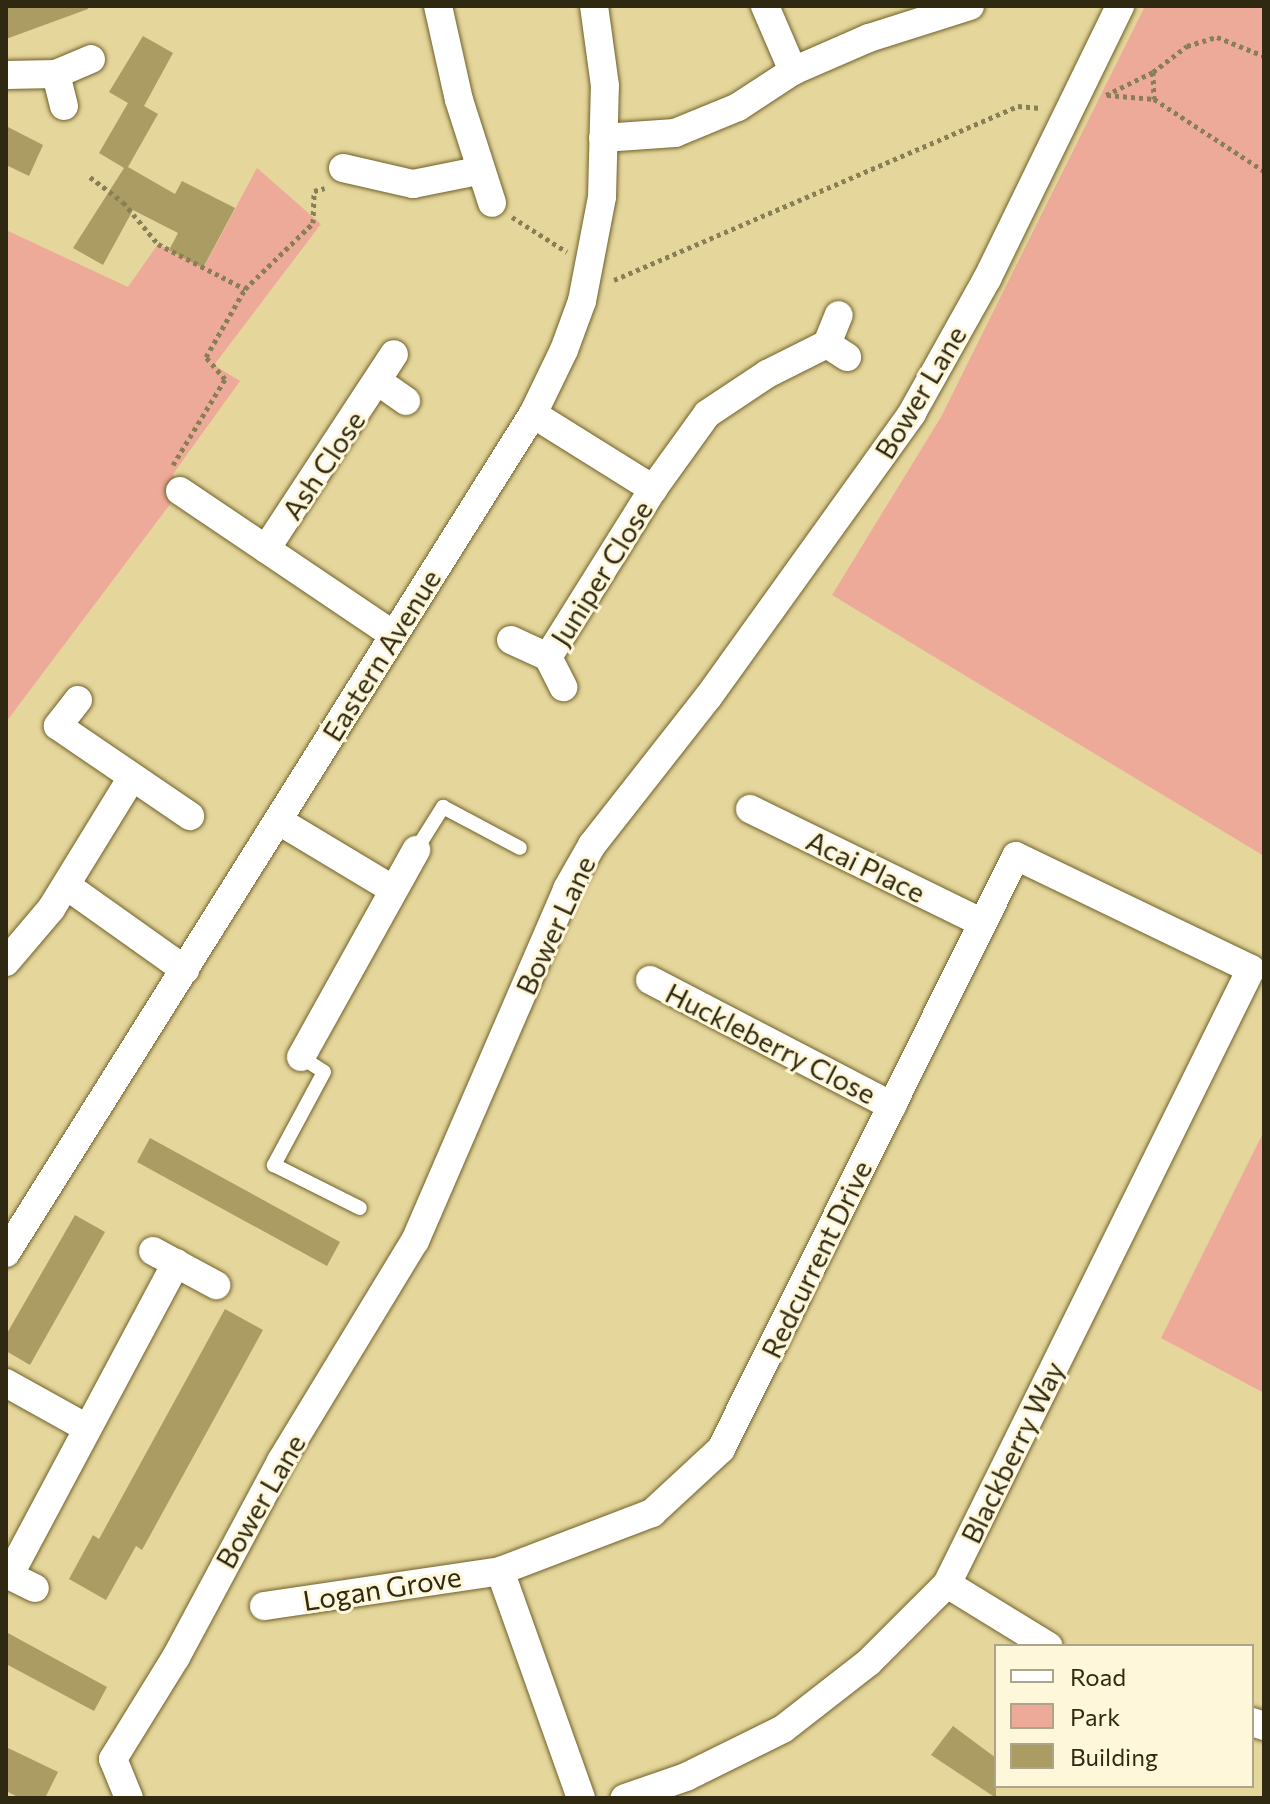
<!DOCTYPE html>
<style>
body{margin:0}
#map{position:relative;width:1270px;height:1804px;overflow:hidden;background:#e5d69c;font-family:Commissioner,sans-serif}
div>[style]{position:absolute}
.green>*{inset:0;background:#eeaa98}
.building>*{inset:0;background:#aa9c63}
.path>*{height:5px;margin-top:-2.5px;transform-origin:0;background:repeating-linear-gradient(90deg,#897f56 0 4px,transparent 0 8px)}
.roads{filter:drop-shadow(0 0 2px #6f6129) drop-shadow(0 0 2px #6f6129)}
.lane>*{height:14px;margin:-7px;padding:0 7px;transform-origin:7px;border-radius:7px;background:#fff}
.street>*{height:28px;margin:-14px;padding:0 14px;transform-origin:14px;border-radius:14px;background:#fff}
span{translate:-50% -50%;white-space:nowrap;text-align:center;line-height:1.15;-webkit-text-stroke:6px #fff7da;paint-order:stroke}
.street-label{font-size:28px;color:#2f2912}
.frame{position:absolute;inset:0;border:8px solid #2f2912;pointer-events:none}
.legend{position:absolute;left:994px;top:1644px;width:260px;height:144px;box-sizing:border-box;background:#fff7da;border:2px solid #aca58a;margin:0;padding:10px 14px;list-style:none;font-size:24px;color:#2f2912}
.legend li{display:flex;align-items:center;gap:16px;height:40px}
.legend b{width:40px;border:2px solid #aca58a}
</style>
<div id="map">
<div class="green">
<i style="clip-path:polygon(1145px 6px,1264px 6px,1264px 856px,832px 595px,941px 417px)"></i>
<i style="clip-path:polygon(257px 168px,321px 224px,214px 365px,240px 381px,173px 474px,180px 491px,6px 722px,6px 230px,128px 287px,158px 244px,204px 267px)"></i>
<i style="clip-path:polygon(1264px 1131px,1264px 1393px,1161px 1338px)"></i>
</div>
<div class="building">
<i style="clip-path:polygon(6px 6px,87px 6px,88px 9px,6px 39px)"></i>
<i style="clip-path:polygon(143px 36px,173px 53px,144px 106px,158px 114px,128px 167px,175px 194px,182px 181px,235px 208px,203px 268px,169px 250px,178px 233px,133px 210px,103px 265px,73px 248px,124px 168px,99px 153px,128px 103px,109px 92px)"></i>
<i style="clip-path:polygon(6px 126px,43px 145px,29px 176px,6px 165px)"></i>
<i style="clip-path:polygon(150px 1138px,340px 1242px,327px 1266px,137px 1162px)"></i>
<i style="clip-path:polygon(75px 1215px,105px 1232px,30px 1365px,6px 1351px,6px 1335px)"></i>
<i style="clip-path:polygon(225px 1309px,263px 1330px,142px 1550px,136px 1546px,106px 1600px,69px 1579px,93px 1535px,99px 1539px)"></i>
<i style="clip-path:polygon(6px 1632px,107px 1687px,94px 1711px,6px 1664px)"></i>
<i style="clip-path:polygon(953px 1726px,996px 1758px,996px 1798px,931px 1755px)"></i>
<i style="clip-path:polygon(6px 1747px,58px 1772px,45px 1798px,20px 1798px,6px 1791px)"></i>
</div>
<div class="path">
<i style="left:1153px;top:72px;width:27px;rotate:88deg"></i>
<i style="left:1154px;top:99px;width:131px;rotate:33.2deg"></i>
<i style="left:1106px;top:95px;width:52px;rotate:-26.1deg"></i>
<i style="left:1153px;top:72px;width:43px;rotate:-37.4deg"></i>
<i style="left:1187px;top:46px;width:31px;rotate:-17deg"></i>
<i style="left:1217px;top:37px;width:51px;rotate:22deg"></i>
<i style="left:1107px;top:95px;width:47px;rotate:4.9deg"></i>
<i style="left:90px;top:177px;width:41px;rotate:37.1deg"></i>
<i style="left:123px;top:202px;width:55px;rotate:50.2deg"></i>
<i style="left:158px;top:244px;width:98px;rotate:27.3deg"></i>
<i style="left:245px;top:289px;width:95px;rotate:-44.1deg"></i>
<i style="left:313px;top:223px;width:32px;rotate:-88deg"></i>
<i style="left:314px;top:191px;width:11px;rotate:-15deg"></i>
<i style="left:512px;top:217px;width:65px;rotate:32.5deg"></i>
<i style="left:614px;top:280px;width:440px;rotate:-23.3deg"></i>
<i style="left:1018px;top:106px;width:22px;rotate:5deg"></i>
<i style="left:173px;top:465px;width:100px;rotate:-58.8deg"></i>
<i style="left:225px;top:379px;width:29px;rotate:-131deg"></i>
<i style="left:206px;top:357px;width:78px;rotate:-60.2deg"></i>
</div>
<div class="roads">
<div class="lane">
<i style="left:416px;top:850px;width:51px;rotate:-57.9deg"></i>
<i style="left:443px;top:807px;width:87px;rotate:28deg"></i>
<i style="left:301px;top:1057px;width:27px;rotate:33deg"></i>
<i style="left:324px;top:1072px;width:106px;rotate:118.3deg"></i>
<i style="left:274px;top:1165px;width:96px;rotate:26.6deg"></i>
</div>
<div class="street">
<i style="left:438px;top:6px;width:96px;rotate:77.4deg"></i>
<i style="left:459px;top:100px;width:108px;rotate:72.2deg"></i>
<i style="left:765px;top:6px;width:71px;rotate:66.7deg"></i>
<i style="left:56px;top:74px;width:38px;rotate:-23deg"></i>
<i style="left:6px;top:75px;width:50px;rotate:-1.1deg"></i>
<i style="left:56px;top:74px;width:33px;rotate:76deg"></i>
<i style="left:603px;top:138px;width:72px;rotate:-4deg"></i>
<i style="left:675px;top:133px;width:68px;rotate:-22.4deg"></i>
<i style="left:738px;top:107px;width:66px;rotate:-33.2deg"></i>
<i style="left:793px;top:71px;width:83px;rotate:-23.5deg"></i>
<i style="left:869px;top:38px;width:106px;rotate:-17.6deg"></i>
<i style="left:343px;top:168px;width:72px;rotate:12.9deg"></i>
<i style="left:413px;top:184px;width:66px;rotate:-11.3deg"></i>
<i style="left:827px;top:344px;width:31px;rotate:-68deg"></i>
<i style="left:379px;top:382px;width:33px;rotate:35deg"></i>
<i style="left:533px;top:414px;width:142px;rotate:32deg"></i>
<i style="left:180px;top:491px;width:256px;rotate:34deg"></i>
<i style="left:266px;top:549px;width:233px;rotate:-56.7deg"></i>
<i style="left:511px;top:640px;width:41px;rotate:24.7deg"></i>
<i style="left:548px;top:657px;width:198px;rotate:-58deg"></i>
<i style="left:653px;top:489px;width:92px;rotate:-54.2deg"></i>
<i style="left:707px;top:414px;width:72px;rotate:-33.7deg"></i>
<i style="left:767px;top:374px;width:67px;rotate:-26.6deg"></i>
<i style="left:827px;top:344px;width:24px;rotate:33deg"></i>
<i style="left:548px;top:657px;width:34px;rotate:63deg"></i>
<i style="left:78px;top:700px;width:33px;rotate:128deg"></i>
<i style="left:58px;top:726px;width:160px;rotate:34.3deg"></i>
<i style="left:750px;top:809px;width:259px;rotate:26.1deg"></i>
<i style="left:279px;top:821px;width:132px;rotate:31deg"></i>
<i style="left:67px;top:886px;width:145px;rotate:35.4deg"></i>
<i style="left:6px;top:962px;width:70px;rotate:-49.7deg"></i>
<i style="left:51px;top:909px;width:153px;rotate:-58.4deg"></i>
<i style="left:650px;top:980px;width:273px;rotate:27.5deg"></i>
<i style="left:301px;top:1057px;width:237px;rotate:-60.9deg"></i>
<i style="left:153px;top:1251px;width:72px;rotate:28.4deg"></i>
<i style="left:6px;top:1253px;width:991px;rotate:-57.87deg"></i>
<i style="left:533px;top:414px;width:71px;rotate:-64.2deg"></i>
<i style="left:564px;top:350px;width:52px;rotate:-69.8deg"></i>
<i style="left:582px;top:301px;width:106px;rotate:-79.1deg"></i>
<i style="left:602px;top:197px;width:111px;rotate:-88.5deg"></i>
<i style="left:605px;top:86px;width:81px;rotate:-97.8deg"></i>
<i style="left:6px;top:1383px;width:93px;rotate:29.1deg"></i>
<i style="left:6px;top:1574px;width:32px;rotate:26deg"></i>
<i style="left:9px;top:1576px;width:355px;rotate:-61.9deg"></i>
<i style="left:947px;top:1584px;width:119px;rotate:31.5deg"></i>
<i style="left:264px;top:1606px;width:239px;rotate:-8.4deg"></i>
<i style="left:1252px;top:1722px;width:13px;rotate:18deg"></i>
<i style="left:129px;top:1798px;width:42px;rotate:-112.3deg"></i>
<i style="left:113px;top:1759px;width:120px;rotate:-58.3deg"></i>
<i style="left:176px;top:1657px;width:222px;rotate:-61.8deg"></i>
<i style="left:281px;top:1461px;width:258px;rotate:-58.7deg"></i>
<i style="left:415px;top:1241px;width:383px;rotate:-66.6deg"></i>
<i style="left:567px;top:889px;width:51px;rotate:-60.4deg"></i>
<i style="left:592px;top:845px;width:189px;rotate:-51.9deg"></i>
<i style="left:709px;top:696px;width:348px;rotate:-54.3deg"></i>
<i style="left:912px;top:413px;width:154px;rotate:-60.8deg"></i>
<i style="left:987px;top:279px;width:304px;rotate:-64deg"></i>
<i style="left:581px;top:1798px;width:241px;rotate:-109.6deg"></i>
<i style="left:500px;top:1571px;width:163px;rotate:-20.9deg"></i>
<i style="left:652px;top:1513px;width:94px;rotate:-42.8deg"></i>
<i style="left:721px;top:1449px;width:662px;rotate:-63.55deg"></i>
<i style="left:1016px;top:856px;width:261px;rotate:25.7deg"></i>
<i style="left:1251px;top:969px;width:686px;rotate:116.3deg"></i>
<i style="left:947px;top:1584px;width:110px;rotate:135deg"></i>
<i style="left:869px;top:1662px;width:109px;rotate:142.1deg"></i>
<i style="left:783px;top:1729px;width:108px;rotate:153.7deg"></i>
<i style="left:686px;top:1777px;width:65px;rotate:161deg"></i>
</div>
</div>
<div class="street-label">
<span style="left:920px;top:392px;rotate:-59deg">Bower Lane</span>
<span style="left:323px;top:465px;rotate:-56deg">Ash Close</span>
<span style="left:601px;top:573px;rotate:-58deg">Juniper Close</span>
<span style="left:381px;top:655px;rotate:-58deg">Eastern Avenue</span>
<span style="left:866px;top:866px;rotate:26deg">Acai Place</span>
<span style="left:555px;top:925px;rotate:-65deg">Bower Lane</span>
<span style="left:771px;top:1043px;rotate:27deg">Huckleberry Close</span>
<span style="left:816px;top:1259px;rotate:-64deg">Redcurrent Drive</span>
<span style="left:1012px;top:1452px;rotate:-64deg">Blackberry Way</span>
<span style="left:260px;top:1501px;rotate:-60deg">Bower Lane</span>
<span style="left:382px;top:1588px;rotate:-9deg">Logan Grove</span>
</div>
<div class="frame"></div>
<ul class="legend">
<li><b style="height:10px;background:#fff"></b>Road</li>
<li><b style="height:22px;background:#eeaa98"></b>Park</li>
<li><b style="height:22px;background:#aa9c63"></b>Building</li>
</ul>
</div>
